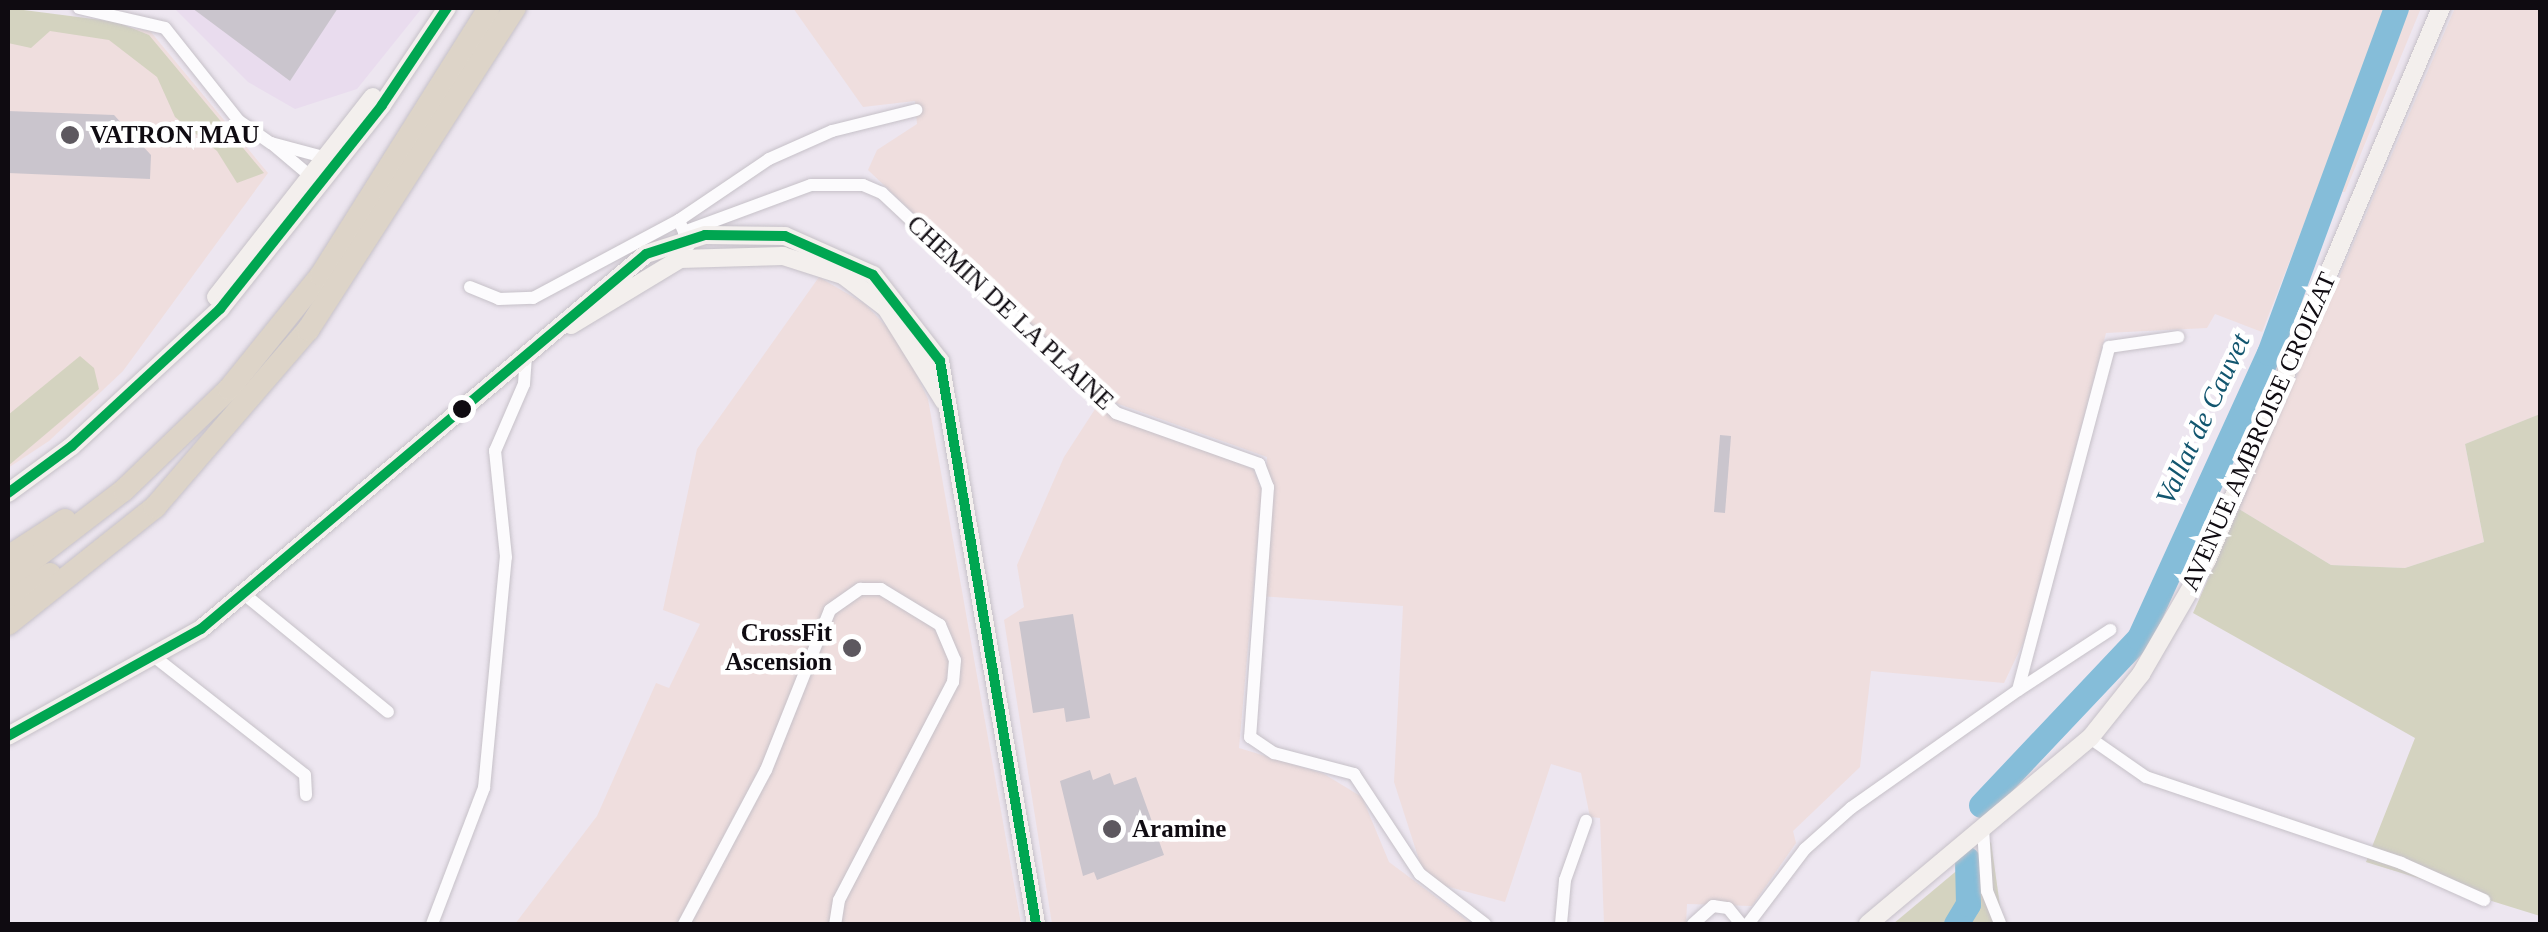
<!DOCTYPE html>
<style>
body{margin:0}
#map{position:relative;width:2548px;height:932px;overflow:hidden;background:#ede6f0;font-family:"Times New Roman",serif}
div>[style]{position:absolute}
.built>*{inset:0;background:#e9dcee}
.industrial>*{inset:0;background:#efdede}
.green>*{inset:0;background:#d4d3c0}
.river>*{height:25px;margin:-12.5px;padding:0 12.5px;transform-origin:12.5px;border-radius:12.5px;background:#85bdd9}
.building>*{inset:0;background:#cac5cd}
.roads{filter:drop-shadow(0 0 2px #c6c1c8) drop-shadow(0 0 2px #c6c1c8)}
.street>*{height:12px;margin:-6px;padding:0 6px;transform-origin:6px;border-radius:6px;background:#fcfbfd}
.secondary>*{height:18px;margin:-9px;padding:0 9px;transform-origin:9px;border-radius:9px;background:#f3efed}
.highway>*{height:22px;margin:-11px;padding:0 11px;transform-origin:11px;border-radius:11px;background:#ddd4c8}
.bus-1>*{height:10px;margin:-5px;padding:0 5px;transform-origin:5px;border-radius:5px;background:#00a651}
.dots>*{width:28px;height:28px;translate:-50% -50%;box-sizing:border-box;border:5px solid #fff;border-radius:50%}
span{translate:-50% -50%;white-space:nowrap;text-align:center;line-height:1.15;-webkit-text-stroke:9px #fff;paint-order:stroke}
.poi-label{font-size:25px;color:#0f0b11;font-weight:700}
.left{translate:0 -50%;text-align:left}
.right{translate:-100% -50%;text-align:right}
.street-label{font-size:25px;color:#0f0b11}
.water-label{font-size:28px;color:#12566f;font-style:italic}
.frame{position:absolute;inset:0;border:10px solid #0f0b11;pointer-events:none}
</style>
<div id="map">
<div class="built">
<i style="clip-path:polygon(174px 8px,422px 8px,357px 89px,295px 109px,248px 82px)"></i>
</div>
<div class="industrial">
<i style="clip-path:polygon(8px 8px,150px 31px,268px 173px,123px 371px,49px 441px,8px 468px)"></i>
<i style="clip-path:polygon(793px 8px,2421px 8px,2345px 192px,2317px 191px,2262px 332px,2215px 314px,2207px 328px,2106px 333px,2025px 639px,2004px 683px,1871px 671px,1860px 767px,1793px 831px,1796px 843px,1752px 906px,1687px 904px,1686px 924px,1604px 924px,1600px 818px,1590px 817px,1581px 773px,1551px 764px,1505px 902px,1438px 884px,1422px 869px,1394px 782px,1403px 606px,1259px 596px,1267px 457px,1113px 402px,868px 170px,877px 150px,917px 124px,915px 101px,863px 107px)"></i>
<i style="clip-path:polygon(2455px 8px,2540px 8px,2540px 414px,2465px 444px,2484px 542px,2405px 568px,2331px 565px,2239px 509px)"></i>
<i style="clip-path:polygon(819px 277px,865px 304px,901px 342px,928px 399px,1021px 924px,515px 924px,597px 816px,656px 683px,669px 688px,700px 624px,663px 610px,697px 449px)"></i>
<i style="clip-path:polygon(1097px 406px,1253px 469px,1262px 491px,1239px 748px,1324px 774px,1362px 797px,1389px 862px,1472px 924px,1052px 924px,1004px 620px,1024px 607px,1017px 565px,1064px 457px)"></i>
</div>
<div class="green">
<i style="clip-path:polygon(8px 8px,117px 22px,149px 35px,264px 173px,237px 183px,217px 151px,175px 117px,157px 77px,109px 40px,50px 31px,31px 48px,8px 43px)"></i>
<i style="clip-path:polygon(80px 356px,94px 368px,99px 389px,8px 466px,8px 415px)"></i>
<i style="clip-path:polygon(2540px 414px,2540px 916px,2366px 862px,2415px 738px,2193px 613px,2239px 509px,2331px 565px,2405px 568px,2484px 542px,2465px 444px)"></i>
<i style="clip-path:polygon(1991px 842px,2001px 913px,1994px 924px,1893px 924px)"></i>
</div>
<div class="river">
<i style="left:1981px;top:805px;width:230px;rotate:-46.6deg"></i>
<i style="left:2139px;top:638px;width:313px;rotate:-65.5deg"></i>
<i style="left:2269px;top:353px;width:368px;rotate:-69.8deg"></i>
<i style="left:1956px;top:924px;width:23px;rotate:-59deg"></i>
<i style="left:1968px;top:904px;width:45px;rotate:-91.3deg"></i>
</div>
<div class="building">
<i style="clip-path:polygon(192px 8px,338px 8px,290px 81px)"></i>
<i style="clip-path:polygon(8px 111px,114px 115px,151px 155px,150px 179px,8px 173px)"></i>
<i style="clip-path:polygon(1720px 435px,1731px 436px,1725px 513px,1714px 512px)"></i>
<i style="clip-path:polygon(1073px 614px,1090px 718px,1066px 722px,1064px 708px,1033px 713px,1019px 622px)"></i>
<i style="clip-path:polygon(1090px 770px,1093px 780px,1110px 773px,1114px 785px,1136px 777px,1164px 855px,1097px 880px,1094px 872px,1083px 876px,1060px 781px)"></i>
</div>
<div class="roads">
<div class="street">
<i style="left:79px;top:8px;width:88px;rotate:13.1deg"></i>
<i style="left:165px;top:28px;width:119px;rotate:51.5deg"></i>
<i style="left:239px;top:121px;width:39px;rotate:35deg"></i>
<i style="left:315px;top:180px;width:57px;rotate:-139.9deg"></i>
<i style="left:271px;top:143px;width:62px;rotate:14.9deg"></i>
<i style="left:684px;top:232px;width:13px;rotate:-113deg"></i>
<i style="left:679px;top:220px;width:109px;rotate:-34.1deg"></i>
<i style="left:769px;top:159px;width:69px;rotate:-24deg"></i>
<i style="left:832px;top:131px;width:87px;rotate:-14deg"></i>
<i style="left:689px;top:245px;width:14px;rotate:-111deg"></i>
<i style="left:684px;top:232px;width:135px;rotate:-20.3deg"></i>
<i style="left:811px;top:185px;width:52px"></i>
<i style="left:863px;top:185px;width:21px;rotate:23deg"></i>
<i style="left:882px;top:193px;width:321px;rotate:43.2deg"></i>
<i style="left:1116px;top:413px;width:152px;rotate:19.6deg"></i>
<i style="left:1259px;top:464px;width:25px;rotate:69deg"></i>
<i style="left:1268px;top:487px;width:251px;rotate:94.1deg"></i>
<i style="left:1250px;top:737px;width:29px;rotate:34deg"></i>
<i style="left:1274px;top:753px;width:83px;rotate:14.7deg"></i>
<i style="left:1354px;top:774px;width:120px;rotate:56.6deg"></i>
<i style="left:1420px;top:874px;width:82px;rotate:37.6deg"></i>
<i style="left:470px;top:287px;width:31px;rotate:22deg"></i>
<i style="left:499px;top:299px;width:34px;rotate:-2deg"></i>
<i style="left:533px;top:298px;width:166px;rotate:-28.1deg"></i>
<i style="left:244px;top:594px;width:186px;rotate:39.3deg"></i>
<i style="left:156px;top:658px;width:189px;rotate:38.1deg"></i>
<i style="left:305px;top:775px;width:20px;rotate:87deg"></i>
<i style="left:2020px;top:689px;width:108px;rotate:-33.2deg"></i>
<i style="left:2090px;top:738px;width:68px;rotate:34.9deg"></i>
<i style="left:2146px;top:777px;width:269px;rotate:18.6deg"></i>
<i style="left:2401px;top:863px;width:91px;rotate:24deg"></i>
<i style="left:1983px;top:829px;width:62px;rotate:86.3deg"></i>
<i style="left:1987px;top:891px;width:35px;rotate:68deg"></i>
<i style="left:432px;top:924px;width:146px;rotate:-69.1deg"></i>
<i style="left:484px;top:788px;width:232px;rotate:-84.6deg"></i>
<i style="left:506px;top:557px;width:107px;rotate:-95.9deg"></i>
<i style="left:495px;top:451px;width:73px;rotate:-66.6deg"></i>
<i style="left:524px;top:384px;width:27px;rotate:-86deg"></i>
<i style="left:684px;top:924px;width:174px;rotate:-62deg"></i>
<i style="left:766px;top:770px;width:172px;rotate:-68.2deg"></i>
<i style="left:830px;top:610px;width:37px;rotate:-35deg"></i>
<i style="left:860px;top:589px;width:21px"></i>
<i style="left:881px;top:589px;width:69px;rotate:31.4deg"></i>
<i style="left:940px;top:625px;width:38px;rotate:67deg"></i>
<i style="left:955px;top:660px;width:22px;rotate:95deg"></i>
<i style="left:953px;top:682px;width:246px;rotate:117.6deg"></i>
<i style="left:839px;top:900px;width:24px;rotate:99deg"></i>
<i style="left:1561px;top:924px;width:44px;rotate:-84.8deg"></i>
<i style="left:1565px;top:880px;width:63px;rotate:-70.4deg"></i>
<i style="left:1693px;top:924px;width:27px;rotate:-42deg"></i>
<i style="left:1713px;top:906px;width:15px;rotate:8deg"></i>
<i style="left:1728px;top:908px;width:21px;rotate:51deg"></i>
<i style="left:1748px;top:924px;width:94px;rotate:-52.8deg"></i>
<i style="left:1805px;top:849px;width:62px;rotate:-41.7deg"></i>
<i style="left:1851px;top:808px;width:204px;rotate:-35.2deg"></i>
<i style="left:2018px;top:690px;width:355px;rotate:-75.1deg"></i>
<i style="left:2109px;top:347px;width:70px;rotate:-8.2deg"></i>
</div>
<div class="secondary">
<i style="left:216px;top:297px;width:254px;rotate:-51.9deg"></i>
<i style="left:571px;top:325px;width:127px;rotate:-31.2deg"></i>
<i style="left:680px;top:259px;width:103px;rotate:-1.7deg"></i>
<i style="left:783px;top:256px;width:63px;rotate:17.6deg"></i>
<i style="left:843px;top:275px;width:54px;rotate:37.5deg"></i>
<i style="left:886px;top:308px;width:110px;rotate:58.1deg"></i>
<i style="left:8px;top:493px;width:79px;rotate:-36.3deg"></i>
<i style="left:72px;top:446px;width:202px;rotate:-42.8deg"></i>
<i style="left:220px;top:309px;width:260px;rotate:-51.5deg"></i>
<i style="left:382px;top:105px;width:117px;rotate:-56.2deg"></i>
<i style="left:8px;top:736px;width:221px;rotate:-29deg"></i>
<i style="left:201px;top:629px;width:582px;rotate:-40.12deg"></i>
<i style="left:646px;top:254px;width:62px;rotate:-17.9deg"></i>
<i style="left:705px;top:235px;width:80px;rotate:0.7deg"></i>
<i style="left:785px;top:236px;width:96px;rotate:23.9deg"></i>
<i style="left:873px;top:275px;width:109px;rotate:52.1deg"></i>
<i style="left:940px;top:361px;width:571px;rotate:80.32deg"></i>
<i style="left:1868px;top:924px;width:290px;rotate:-40deg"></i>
<i style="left:2090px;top:738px;width:82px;rotate:-51.4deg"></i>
<i style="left:2141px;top:674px;width:132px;rotate:-59.9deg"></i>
<i style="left:2207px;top:560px;width:600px;rotate:-67.03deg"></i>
</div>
<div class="highway">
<i style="left:8px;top:557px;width:68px;rotate:-33deg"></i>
<i style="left:8px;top:579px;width:146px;rotate:-37.5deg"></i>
<i style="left:124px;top:490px;width:146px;rotate:-43.9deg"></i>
<i style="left:229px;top:389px;width:146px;rotate:-51.1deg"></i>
<i style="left:321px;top:275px;width:315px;rotate:-57.8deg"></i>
<i style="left:8px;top:603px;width:51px;rotate:-34.6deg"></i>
<i style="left:8px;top:624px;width:188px;rotate:-38.5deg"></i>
<i style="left:155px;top:507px;width:234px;rotate:-49.2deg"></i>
<i style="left:308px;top:330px;width:383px;rotate:-57.3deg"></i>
</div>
</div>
<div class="bus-1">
<i style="left:8px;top:493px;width:79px;rotate:-36.3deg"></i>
<i style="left:72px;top:446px;width:202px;rotate:-42.8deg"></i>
<i style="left:220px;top:309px;width:260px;rotate:-51.5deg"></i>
<i style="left:382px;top:105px;width:117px;rotate:-56.2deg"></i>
<i style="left:8px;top:736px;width:221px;rotate:-29deg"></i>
<i style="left:201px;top:629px;width:582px;rotate:-40.12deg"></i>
<i style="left:646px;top:254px;width:62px;rotate:-17.9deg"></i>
<i style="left:705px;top:235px;width:80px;rotate:0.7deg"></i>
<i style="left:785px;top:236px;width:96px;rotate:23.9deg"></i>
<i style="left:873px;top:275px;width:109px;rotate:52.1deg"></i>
<i style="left:940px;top:361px;width:571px;rotate:80.32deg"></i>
</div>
<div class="dots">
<i style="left:70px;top:135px;background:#5d585f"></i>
<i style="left:462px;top:409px;background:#0f0b11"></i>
<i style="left:852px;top:648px;background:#5d585f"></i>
<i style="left:1112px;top:829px;background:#5d585f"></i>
</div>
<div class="poi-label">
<span class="left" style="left:90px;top:135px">VATRON MAU</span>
<span class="right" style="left:832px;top:648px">CrossFit<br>Ascension</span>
<span class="left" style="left:1132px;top:829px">Aramine</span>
</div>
<div class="street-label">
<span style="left:1010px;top:313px;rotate:43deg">CHEMIN DE LA PLAINE</span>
<span style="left:2259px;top:432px;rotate:-66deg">AVENUE AMBROISE CROIZAT</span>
</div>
<div class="water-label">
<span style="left:2203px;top:419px;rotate:-65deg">Vallat de Cauvet</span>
</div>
<div class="frame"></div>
</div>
